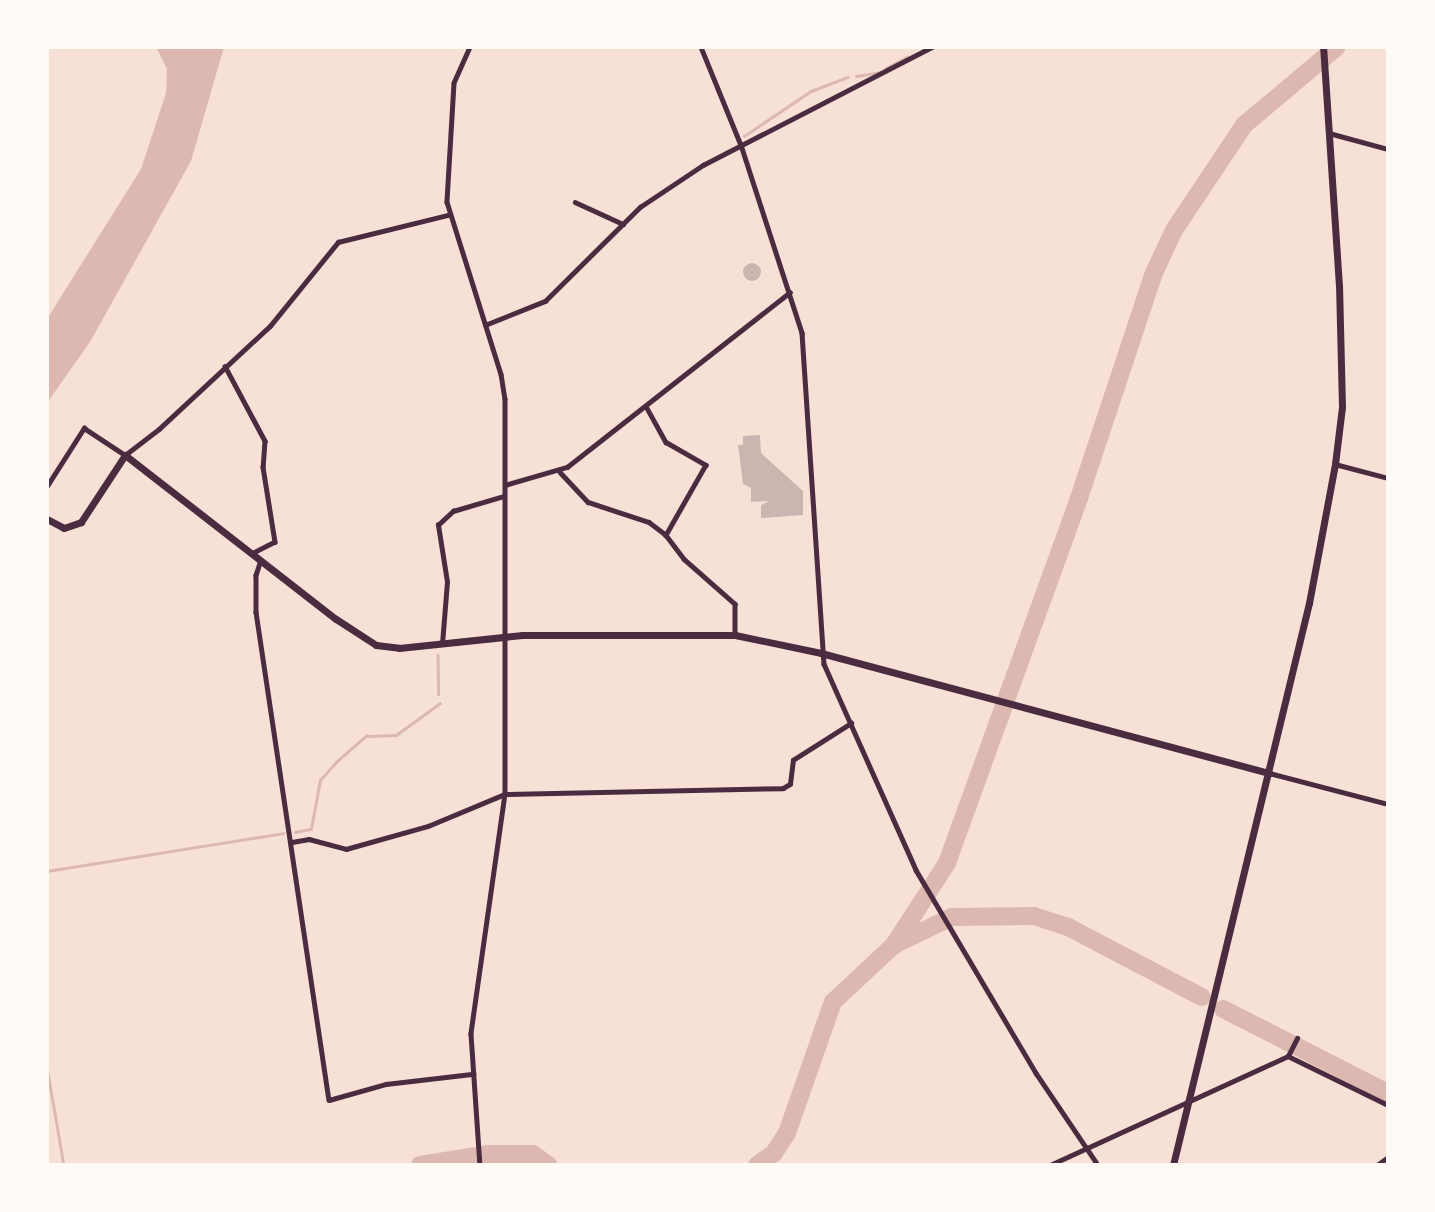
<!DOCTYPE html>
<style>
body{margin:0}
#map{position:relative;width:1435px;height:1212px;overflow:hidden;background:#f7e1d7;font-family:"Nunito Sans",sans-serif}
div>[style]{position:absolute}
.water>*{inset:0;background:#dcb8b0}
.stream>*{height:2.5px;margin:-1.25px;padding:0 1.25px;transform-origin:1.25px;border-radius:1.25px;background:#dcb8b0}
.river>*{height:18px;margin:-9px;padding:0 9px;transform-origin:9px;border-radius:9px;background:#dcb8b0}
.building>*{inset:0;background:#ccb4b1}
.round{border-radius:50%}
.minor>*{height:4.5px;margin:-2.25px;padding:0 2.25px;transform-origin:2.25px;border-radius:2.25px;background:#4a2c40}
.tertiary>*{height:5px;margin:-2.5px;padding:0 2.5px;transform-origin:2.5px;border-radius:2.5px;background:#4a2c40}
.primary>*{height:7px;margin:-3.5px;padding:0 3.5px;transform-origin:3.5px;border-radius:3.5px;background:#4a2c40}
.trunk>*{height:7px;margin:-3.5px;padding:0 3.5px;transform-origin:3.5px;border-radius:3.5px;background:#4a2c40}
span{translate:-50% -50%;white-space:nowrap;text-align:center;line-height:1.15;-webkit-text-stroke:5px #fffaf5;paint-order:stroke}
.frame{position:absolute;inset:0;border:49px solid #fffaf5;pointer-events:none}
</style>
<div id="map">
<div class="water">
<i style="clip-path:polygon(156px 47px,224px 47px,191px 161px,90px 342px,47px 403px,47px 319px,141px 169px,166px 93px,167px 69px)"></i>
</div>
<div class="stream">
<i style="left:886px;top:68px;width:24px;rotate:-28deg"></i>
<i style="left:856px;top:76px;width:24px;rotate:-9deg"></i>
<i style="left:744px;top:136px;width:81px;rotate:-33.9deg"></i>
<i style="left:811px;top:91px;width:39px;rotate:-21deg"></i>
<i style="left:438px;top:655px;width:39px;rotate:89deg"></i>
<i style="left:295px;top:832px;width:16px;rotate:-11deg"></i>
<i style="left:311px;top:829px;width:50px;rotate:-79.6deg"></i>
<i style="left:320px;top:780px;width:24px;rotate:-48deg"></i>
<i style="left:336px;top:762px;width:40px;rotate:-41deg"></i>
<i style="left:366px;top:736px;width:30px;rotate:-2deg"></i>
<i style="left:396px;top:735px;width:54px;rotate:-36deg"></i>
<i style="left:47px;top:871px;width:239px;rotate:-9.1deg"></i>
<i style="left:47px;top:1067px;width:99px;rotate:80.2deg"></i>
</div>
<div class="river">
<i style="left:894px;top:945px;width:98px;rotate:-57.1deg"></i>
<i style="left:947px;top:863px;width:388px;rotate:-70.1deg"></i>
<i style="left:1079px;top:498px;width:237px;rotate:-71.6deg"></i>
<i style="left:1154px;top:273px;width:47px;rotate:-65.1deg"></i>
<i style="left:1174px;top:230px;width:126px;rotate:-56.3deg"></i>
<i style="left:1244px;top:125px;width:121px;rotate:-40deg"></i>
<i style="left:1223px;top:1009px;width:185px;rotate:27deg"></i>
<i style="left:420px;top:1165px;width:70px;rotate:-9.1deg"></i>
<i style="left:489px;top:1154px;width:44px"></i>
<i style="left:533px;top:1154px;width:19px;rotate:36deg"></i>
<i style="left:757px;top:1165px;width:21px;rotate:-35deg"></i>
<i style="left:774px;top:1153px;width:24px;rotate:-57deg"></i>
<i style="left:787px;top:1133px;width:139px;rotate:-70.7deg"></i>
<i style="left:833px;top:1002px;width:83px;rotate:-43.1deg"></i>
<i style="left:894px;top:945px;width:64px;rotate:-25.8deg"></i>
<i style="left:952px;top:917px;width:82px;rotate:-0.7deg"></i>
<i style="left:1034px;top:916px;width:36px;rotate:18deg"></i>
<i style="left:1068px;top:927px;width:151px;rotate:27.6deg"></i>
</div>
<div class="building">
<i class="round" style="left:743px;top:263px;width:18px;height:18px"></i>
<i style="clip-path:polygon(760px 435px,761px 453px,803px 491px,803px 515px,761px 518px,761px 505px,770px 501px,751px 502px,751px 488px,743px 484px,738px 445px,743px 445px,743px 436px)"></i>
</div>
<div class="minor">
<i style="left:470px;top:47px;width:39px;rotate:114deg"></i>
<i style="left:454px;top:83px;width:119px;rotate:93.4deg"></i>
<i style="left:447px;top:202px;width:180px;rotate:72.6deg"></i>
<i style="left:501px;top:374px;width:25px;rotate:81deg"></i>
<i style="left:505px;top:399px;width:395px;rotate:90deg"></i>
<i style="left:505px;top:794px;width:242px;rotate:98.1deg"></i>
<i style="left:471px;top:1034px;width:131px;rotate:86.1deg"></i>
<i style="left:701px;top:47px;width:106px;rotate:67.8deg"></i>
<i style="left:741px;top:145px;width:198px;rotate:72deg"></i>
<i style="left:802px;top:333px;width:332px;rotate:86.2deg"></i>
<i style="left:824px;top:664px;width:226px;rotate:65.9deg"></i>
<i style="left:916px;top:870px;width:236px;rotate:59.4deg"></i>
<i style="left:1036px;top:1073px;width:111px;rotate:56deg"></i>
<i style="left:1329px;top:133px;width:61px;rotate:15.2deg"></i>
<i style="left:575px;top:202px;width:53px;rotate:24.6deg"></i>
<i style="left:485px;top:325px;width:65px;rotate:-21.8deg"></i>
<i style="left:545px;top:301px;width:134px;rotate:-44.7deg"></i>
<i style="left:640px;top:207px;width:76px;rotate:-33.7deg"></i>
<i style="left:703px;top:165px;width:258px;rotate:-27.3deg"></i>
<i style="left:225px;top:366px;width:85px;rotate:61.9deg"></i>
<i style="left:265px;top:441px;width:26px;rotate:94deg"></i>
<i style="left:263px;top:467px;width:76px;rotate:80.9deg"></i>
<i style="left:275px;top:542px;width:25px;rotate:153deg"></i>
<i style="left:647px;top:408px;width:39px;rotate:61deg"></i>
<i style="left:666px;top:442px;width:46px;rotate:29.9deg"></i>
<i style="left:706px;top:465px;width:81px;rotate:119.7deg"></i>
<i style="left:666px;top:535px;width:30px;rotate:53deg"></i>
<i style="left:684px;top:559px;width:68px;rotate:41.4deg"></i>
<i style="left:735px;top:604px;width:31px;rotate:90deg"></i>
<i style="left:1335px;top:464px;width:55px;rotate:14.8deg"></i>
<i style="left:560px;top:472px;width:41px;rotate:47deg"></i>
<i style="left:588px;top:502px;width:64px;rotate:18.2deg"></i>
<i style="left:649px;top:522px;width:21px;rotate:37deg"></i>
<i style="left:505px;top:485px;width:65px;rotate:-16.2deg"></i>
<i style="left:567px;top:467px;width:283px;rotate:-38.1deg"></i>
<i style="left:47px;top:486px;width:69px;rotate:-57.5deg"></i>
<i style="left:84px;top:428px;width:49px;rotate:33.4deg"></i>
<i style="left:125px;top:455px;width:43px;rotate:-37.4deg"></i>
<i style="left:159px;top:429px;width:151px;rotate:-42.9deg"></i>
<i style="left:270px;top:326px;width:108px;rotate:-51deg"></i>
<i style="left:338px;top:242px;width:113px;rotate:-13.8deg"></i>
<i style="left:261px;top:560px;width:16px;rotate:108deg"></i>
<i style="left:256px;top:575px;width:37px;rotate:90deg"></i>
<i style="left:256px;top:612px;width:493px;rotate:81.5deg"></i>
<i style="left:329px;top:1100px;width:59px;rotate:-15.7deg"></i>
<i style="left:386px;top:1084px;width:88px;rotate:-6.6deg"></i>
<i style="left:442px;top:644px;width:62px;rotate:-85.4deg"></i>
<i style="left:447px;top:582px;width:58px;rotate:-99deg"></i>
<i style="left:438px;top:525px;width:21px;rotate:-43deg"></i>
<i style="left:453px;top:511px;width:53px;rotate:-16.4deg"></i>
<i style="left:1269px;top:773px;width:123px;rotate:14.6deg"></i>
<i style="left:292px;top:842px;width:17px;rotate:-10deg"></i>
<i style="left:309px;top:839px;width:38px;rotate:15deg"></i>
<i style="left:346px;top:849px;width:85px;rotate:-15.7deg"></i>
<i style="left:428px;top:826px;width:83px;rotate:-22.6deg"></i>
<i style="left:505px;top:794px;width:278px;rotate:-1.2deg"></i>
<i style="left:783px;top:788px;width:8px;rotate:-30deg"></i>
<i style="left:790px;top:784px;width:24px;rotate:-83deg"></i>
<i style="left:793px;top:760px;width:69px;rotate:-32.5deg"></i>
<i style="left:1288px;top:1056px;width:20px;rotate:-63deg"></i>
<i style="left:1050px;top:1165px;width:262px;rotate:-24.6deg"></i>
<i style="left:1288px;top:1056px;width:111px;rotate:26.1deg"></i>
</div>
<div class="tertiary">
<i style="left:1377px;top:1165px;width:14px;rotate:-36deg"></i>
</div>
<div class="primary">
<i style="left:47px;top:519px;width:19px;rotate:28deg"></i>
<i style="left:64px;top:528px;width:18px;rotate:-19deg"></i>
<i style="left:81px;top:522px;width:80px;rotate:-56.7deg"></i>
<i style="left:125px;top:455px;width:267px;rotate:37.9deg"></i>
<i style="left:336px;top:619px;width:48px;rotate:33deg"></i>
<i style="left:376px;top:645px;width:23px;rotate:7deg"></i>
<i style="left:399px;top:648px;width:124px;rotate:-6deg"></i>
<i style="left:522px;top:635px;width:213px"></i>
<i style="left:735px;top:635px;width:88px;rotate:11.8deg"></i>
<i style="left:821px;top:653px;width:464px;rotate:15deg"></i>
</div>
<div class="trunk">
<i style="left:1173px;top:1165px;width:578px;rotate:-76.4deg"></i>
<i style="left:1309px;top:603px;width:141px;rotate:-79.4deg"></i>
<i style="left:1335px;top:464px;width:57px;rotate:-83deg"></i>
<i style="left:1342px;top:407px;width:121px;rotate:-91.4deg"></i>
<i style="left:1339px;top:286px;width:240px;rotate:-93.8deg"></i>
</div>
<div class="frame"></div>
</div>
